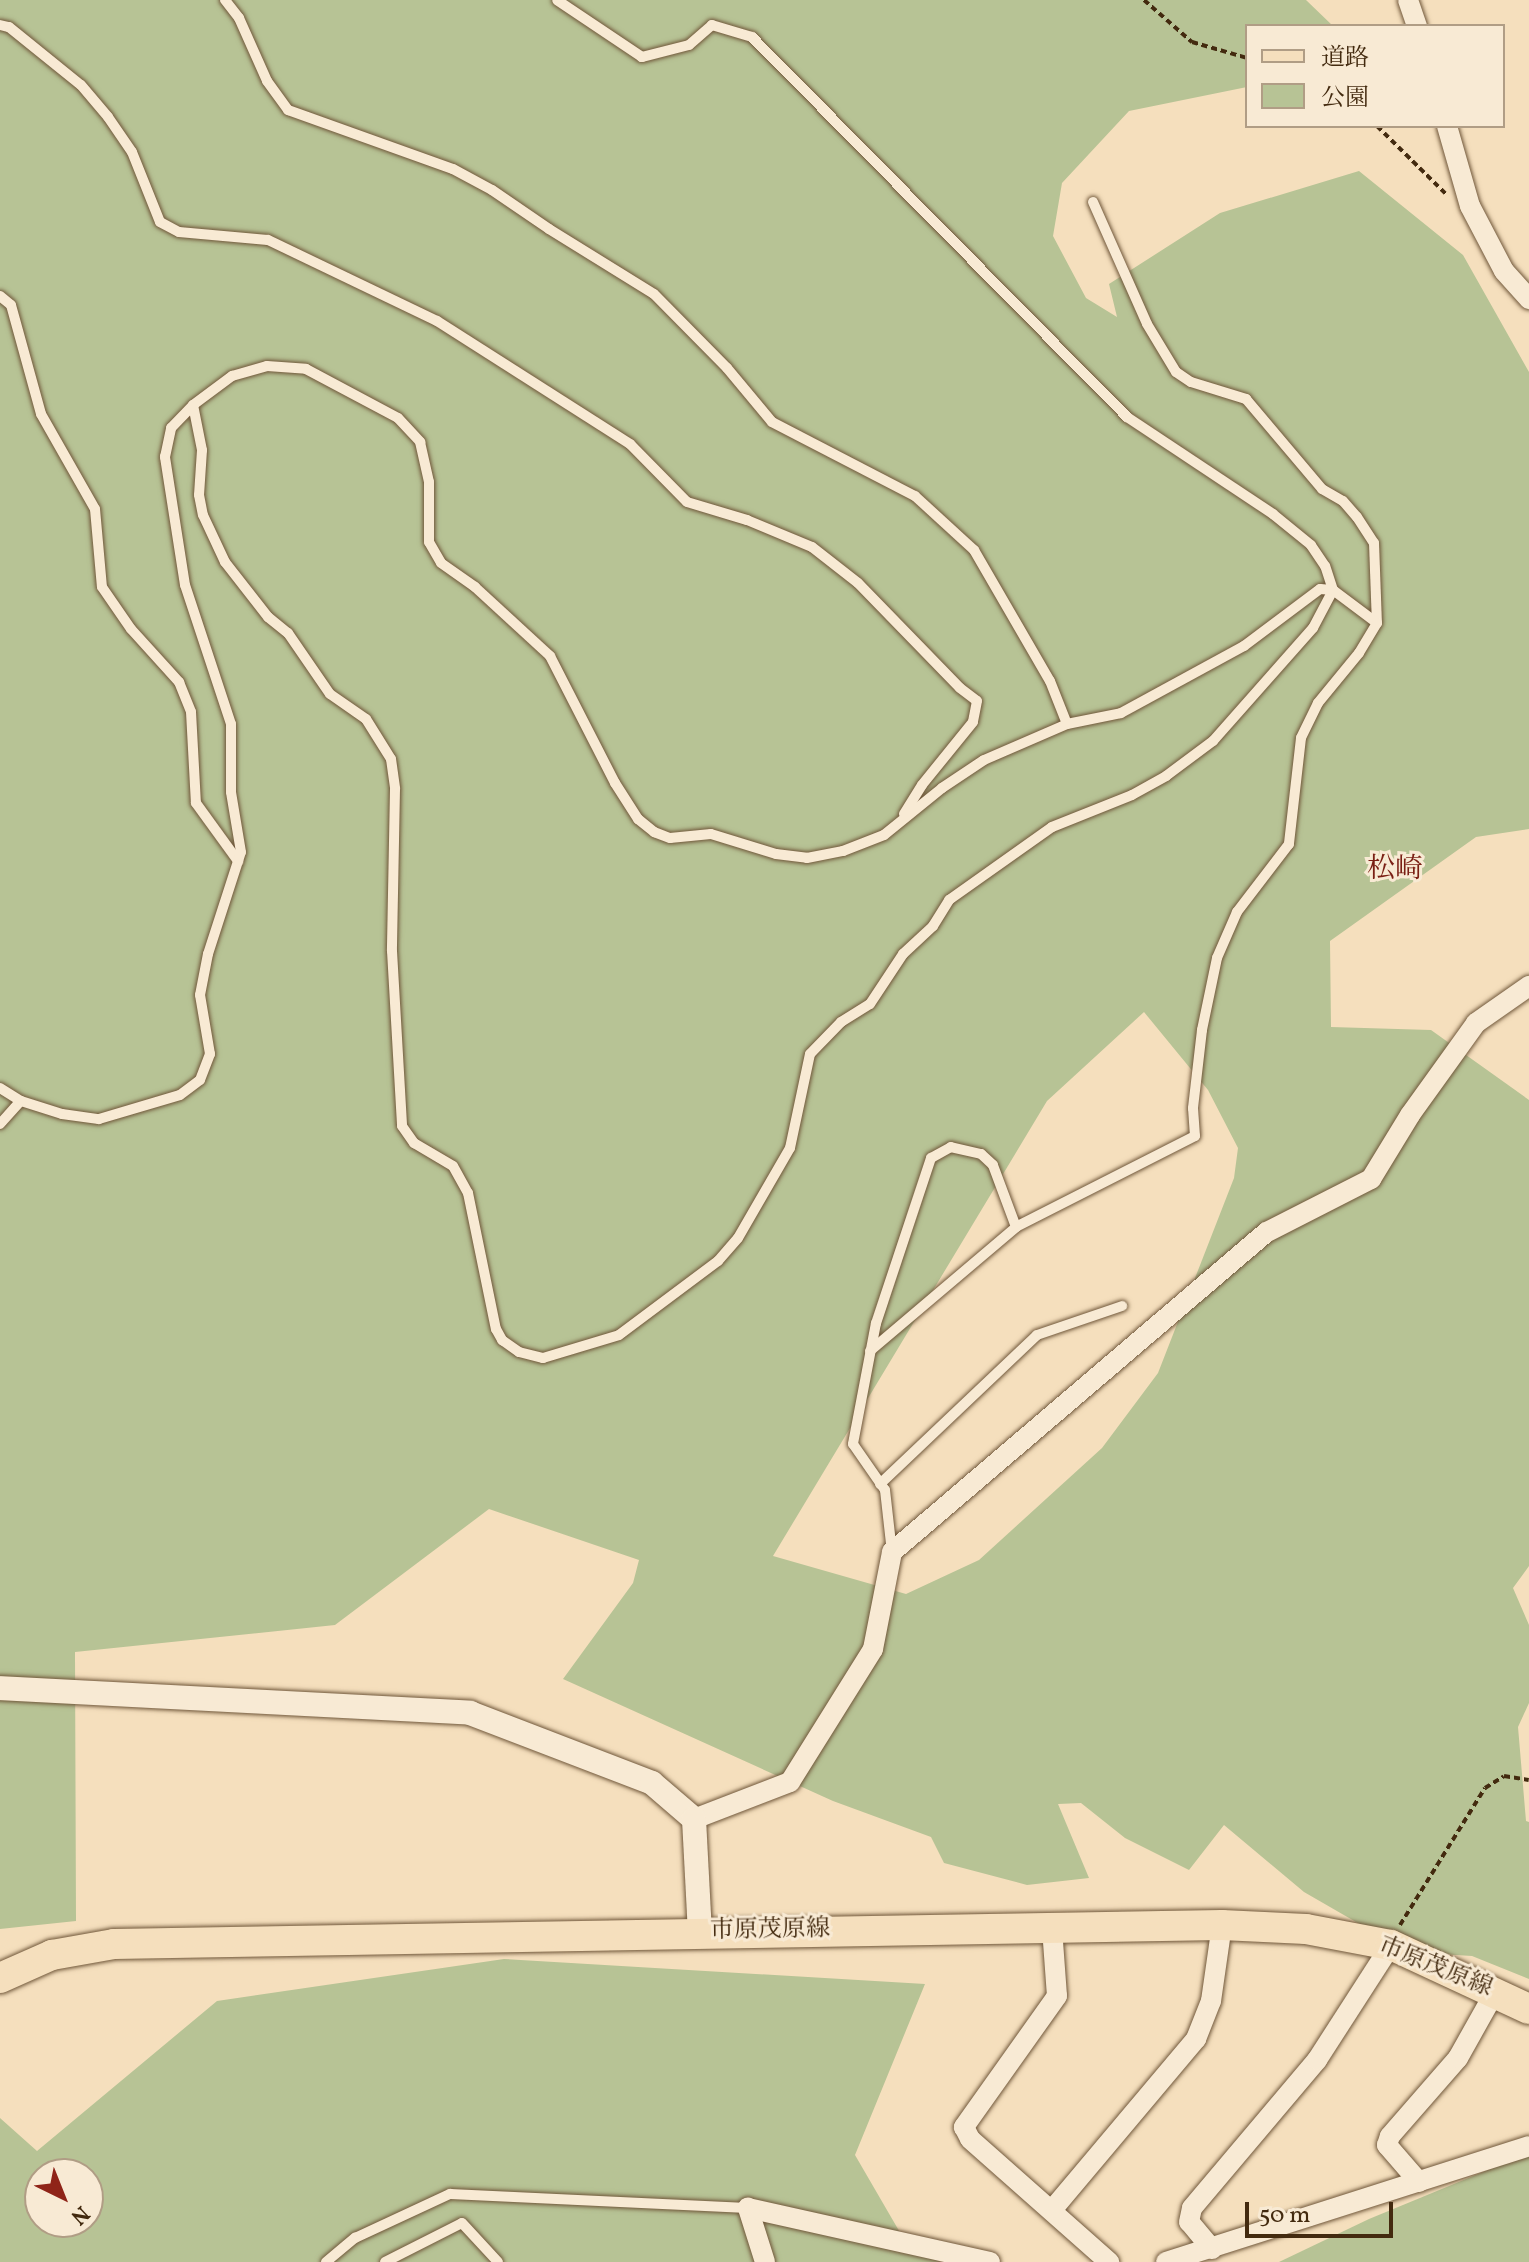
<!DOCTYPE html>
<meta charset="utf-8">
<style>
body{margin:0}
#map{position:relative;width:1529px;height:2262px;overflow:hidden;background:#f5dfbd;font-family:Vollkorn,"Noto Serif JP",serif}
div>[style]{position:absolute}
.green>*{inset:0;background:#b7c395}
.path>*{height:4px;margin-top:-2px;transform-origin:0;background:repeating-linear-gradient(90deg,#432a0f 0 6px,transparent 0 10px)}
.roads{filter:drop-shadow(0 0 2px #70573a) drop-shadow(0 0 2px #70573a)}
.service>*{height:10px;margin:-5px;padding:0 5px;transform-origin:5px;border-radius:5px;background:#f8ead4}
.minor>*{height:20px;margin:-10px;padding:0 10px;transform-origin:10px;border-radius:10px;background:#f8ead4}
.tertiary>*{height:24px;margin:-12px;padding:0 12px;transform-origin:12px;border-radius:12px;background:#f8ead4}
.primary>*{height:30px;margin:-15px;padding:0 15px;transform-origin:15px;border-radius:15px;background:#f5dfbd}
span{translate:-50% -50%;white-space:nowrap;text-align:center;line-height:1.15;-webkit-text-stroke:6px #f8ead4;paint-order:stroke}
.street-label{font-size:24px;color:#432a0f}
.quarter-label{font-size:28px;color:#7a1f14}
.legend{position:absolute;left:1245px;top:24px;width:260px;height:104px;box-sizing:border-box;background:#f8ead4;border:2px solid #b09d85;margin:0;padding:10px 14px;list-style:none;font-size:24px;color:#432a0f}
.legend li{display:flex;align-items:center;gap:16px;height:40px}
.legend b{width:40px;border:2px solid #b09d85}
.north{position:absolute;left:24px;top:2158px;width:80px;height:80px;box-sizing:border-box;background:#f8ead4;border:2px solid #b09d85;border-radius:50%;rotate:137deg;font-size:22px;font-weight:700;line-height:32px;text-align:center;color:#432a0f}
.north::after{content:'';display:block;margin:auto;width:28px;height:36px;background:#8f2418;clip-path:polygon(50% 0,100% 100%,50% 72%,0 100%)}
.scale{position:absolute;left:1245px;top:2202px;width:148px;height:36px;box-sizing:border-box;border:4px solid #432a0f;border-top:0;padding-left:10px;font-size:24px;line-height:28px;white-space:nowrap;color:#432a0f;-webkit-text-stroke:6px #f8ead4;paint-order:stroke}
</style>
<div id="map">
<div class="green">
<i style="clip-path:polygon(evenodd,0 0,1306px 0,1333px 26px,1247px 26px,1247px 87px,1129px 111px,1062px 183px,1053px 236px,1086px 298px,1117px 317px,1109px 284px,1220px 213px,1359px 171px,1463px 255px,1529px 372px,1529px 829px,1476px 837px,1330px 941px,1331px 1027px,1431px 1030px,1529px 1100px,1529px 1566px,1513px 1588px,1529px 1625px,1529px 1703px,1518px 1727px,1526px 1821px,1529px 1822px,1529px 1979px,1472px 1956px,1408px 1952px,1304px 1892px,1224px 1825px,1189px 1870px,1125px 1838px,1081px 1803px,1058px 1804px,1089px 1878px,1027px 1885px,944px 1863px,931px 1837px,833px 1801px,563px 1679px,633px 1583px,639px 1560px,489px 1509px,335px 1625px,75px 1652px,76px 1921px,0 1929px,0 0,1144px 1012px,1208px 1090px,1238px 1148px,1234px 1178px,1158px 1373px,1102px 1448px,979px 1560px,906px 1594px,773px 1556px,1047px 1101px,1144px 1012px)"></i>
<i style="clip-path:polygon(evenodd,504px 1959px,925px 1984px,855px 2155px,909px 2248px,941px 2262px,0 2262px,0 2118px,37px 2151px,217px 2001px,504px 1959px,40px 2174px,88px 2174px,88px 2222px,40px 2222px,40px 2174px)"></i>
<i style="clip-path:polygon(1529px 2153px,1529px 2262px,1279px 2262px,1369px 2219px)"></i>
</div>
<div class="path">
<i style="left:1144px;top:0;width:64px;rotate:41.2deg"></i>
<i style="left:1192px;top:42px;width:57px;rotate:16.2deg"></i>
<i style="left:1377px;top:126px;width:97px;rotate:44.6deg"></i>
<i style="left:1400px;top:1925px;width:161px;rotate:-58.2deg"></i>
<i style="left:1485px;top:1788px;width:22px;rotate:-32deg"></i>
<i style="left:1504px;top:1776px;width:25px;rotate:9deg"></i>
</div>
<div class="roads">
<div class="service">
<i style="left:225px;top:0;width:23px;rotate:52deg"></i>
<i style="left:239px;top:18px;width:69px;rotate:66deg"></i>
<i style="left:267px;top:81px;width:36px;rotate:54deg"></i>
<i style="left:288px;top:110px;width:175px;rotate:19.7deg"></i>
<i style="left:453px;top:169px;width:44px;rotate:28.3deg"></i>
<i style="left:492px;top:190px;width:69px;rotate:34.4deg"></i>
<i style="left:549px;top:229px;width:123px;rotate:31.8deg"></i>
<i style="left:654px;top:294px;width:104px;rotate:45.4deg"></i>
<i style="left:727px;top:368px;width:70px;rotate:50.2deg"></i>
<i style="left:772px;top:422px;width:161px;rotate:27.4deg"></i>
<i style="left:915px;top:496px;width:80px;rotate:42.5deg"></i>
<i style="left:974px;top:550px;width:151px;rotate:59.9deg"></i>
<i style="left:1050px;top:681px;width:46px;rotate:68.4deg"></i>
<i style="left:0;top:25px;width:9px;rotate:13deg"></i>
<i style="left:9px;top:27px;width:92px;rotate:38.9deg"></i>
<i style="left:81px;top:85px;width:42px;rotate:49.8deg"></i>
<i style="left:108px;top:117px;width:42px;rotate:55.6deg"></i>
<i style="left:132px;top:152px;width:75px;rotate:68.2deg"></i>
<i style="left:160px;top:222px;width:21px;rotate:28deg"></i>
<i style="left:179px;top:232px;width:89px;rotate:5.1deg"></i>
<i style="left:268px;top:240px;width:187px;rotate:25.6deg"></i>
<i style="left:437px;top:321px;width:229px;rotate:32.5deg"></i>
<i style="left:630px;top:444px;width:81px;rotate:45.5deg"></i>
<i style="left:687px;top:502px;width:63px;rotate:16.7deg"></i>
<i style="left:747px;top:520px;width:70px;rotate:22.6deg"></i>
<i style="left:812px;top:547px;width:58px;rotate:38deg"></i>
<i style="left:858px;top:583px;width:146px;rotate:45.8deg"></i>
<i style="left:960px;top:688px;width:21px;rotate:37deg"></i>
<i style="left:977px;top:701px;width:21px;rotate:101deg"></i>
<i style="left:973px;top:722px;width:81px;rotate:129deg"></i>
<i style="left:922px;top:785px;width:34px;rotate:122deg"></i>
<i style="left:1093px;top:202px;width:133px;rotate:66.1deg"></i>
<i style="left:1147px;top:324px;width:56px;rotate:58.9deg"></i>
<i style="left:1176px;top:372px;width:18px;rotate:34deg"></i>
<i style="left:1191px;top:382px;width:58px;rotate:17.2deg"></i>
<i style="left:1246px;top:399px;width:118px;rotate:49.8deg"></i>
<i style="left:1322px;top:489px;width:24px;rotate:30deg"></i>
<i style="left:1343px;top:501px;width:21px;rotate:49deg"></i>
<i style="left:1357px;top:517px;width:31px;rotate:57deg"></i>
<i style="left:1374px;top:543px;width:80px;rotate:87.9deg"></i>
<i style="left:0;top:296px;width:14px;rotate:39deg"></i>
<i style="left:11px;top:305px;width:113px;rotate:74.6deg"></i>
<i style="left:41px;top:414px;width:109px;rotate:60.4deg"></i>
<i style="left:95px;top:509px;width:78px;rotate:84.9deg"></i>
<i style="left:102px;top:587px;width:51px;rotate:55.4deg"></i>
<i style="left:131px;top:629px;width:72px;rotate:47.8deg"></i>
<i style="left:179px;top:682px;width:32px;rotate:68deg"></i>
<i style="left:191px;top:712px;width:91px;rotate:86.9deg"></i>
<i style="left:196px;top:803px;width:72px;rotate:54.1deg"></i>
<i style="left:193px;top:405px;width:46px;rotate:78.7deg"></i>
<i style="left:202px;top:450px;width:45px;rotate:93.8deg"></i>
<i style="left:199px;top:495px;width:20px;rotate:79deg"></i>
<i style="left:203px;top:515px;width:52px;rotate:64.9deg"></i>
<i style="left:225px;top:562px;width:70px;rotate:52deg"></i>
<i style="left:268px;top:617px;width:26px;rotate:39deg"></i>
<i style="left:288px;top:633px;width:74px;rotate:55.5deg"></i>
<i style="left:330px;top:694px;width:44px;rotate:34.8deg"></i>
<i style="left:366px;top:719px;width:47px;rotate:58deg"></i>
<i style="left:391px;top:759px;width:30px;rotate:82deg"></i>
<i style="left:395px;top:789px;width:162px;rotate:91.1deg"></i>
<i style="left:392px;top:951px;width:175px;rotate:86.7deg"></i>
<i style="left:402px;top:1126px;width:21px;rotate:55deg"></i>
<i style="left:414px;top:1143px;width:45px;rotate:30.5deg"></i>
<i style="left:453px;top:1166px;width:31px;rotate:61deg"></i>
<i style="left:468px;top:1193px;width:139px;rotate:78.4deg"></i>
<i style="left:496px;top:1329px;width:13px;rotate:61deg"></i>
<i style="left:502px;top:1340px;width:21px;rotate:35deg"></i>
<i style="left:519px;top:1352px;width:25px;rotate:14deg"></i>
<i style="left:543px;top:1358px;width:79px;rotate:-16.8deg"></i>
<i style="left:619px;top:1335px;width:124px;rotate:-36.8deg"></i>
<i style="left:718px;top:1261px;width:30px;rotate:-49deg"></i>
<i style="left:738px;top:1238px;width:104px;rotate:-60deg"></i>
<i style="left:790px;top:1148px;width:96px;rotate:-78deg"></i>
<i style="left:810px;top:1054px;width:45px;rotate:-45.9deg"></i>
<i style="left:841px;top:1022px;width:34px;rotate:-32deg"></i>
<i style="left:870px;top:1004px;width:60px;rotate:-56.6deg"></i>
<i style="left:903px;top:954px;width:41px;rotate:-43deg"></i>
<i style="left:933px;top:926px;width:31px;rotate:-58deg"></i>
<i style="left:949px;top:900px;width:126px;rotate:-35.3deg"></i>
<i style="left:1052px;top:827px;width:86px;rotate:-21.8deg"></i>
<i style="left:1132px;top:795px;width:39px;rotate:-29deg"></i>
<i style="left:1166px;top:776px;width:59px;rotate:-36.7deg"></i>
<i style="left:1213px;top:741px;width:151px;rotate:-48.5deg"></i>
<i style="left:1313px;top:628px;width:43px;rotate:-62.2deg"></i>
<i style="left:1333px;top:590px;width:25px;rotate:-108deg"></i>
<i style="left:1325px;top:566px;width:25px;rotate:-124deg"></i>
<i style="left:1311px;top:545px;width:49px;rotate:-140.8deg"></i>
<i style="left:1273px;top:514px;width:175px;rotate:-146.4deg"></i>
<i style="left:1127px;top:417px;width:534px;rotate:-134.62deg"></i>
<i style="left:752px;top:37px;width:42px;rotate:-163.3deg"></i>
<i style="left:712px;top:25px;width:30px;rotate:139deg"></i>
<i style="left:689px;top:45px;width:49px;rotate:165.7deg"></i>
<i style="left:642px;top:57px;width:102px;rotate:-146.2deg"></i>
<i style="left:0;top:1088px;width:25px;rotate:32deg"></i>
<i style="left:21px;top:1101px;width:43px;rotate:17.6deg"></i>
<i style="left:62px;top:1114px;width:37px;rotate:8deg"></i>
<i style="left:99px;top:1119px;width:84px;rotate:-16.5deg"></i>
<i style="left:180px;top:1095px;width:25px;rotate:-37deg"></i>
<i style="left:200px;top:1080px;width:28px;rotate:-69deg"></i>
<i style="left:210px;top:1054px;width:60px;rotate:-99.6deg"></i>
<i style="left:200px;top:995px;width:42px;rotate:-79deg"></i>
<i style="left:208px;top:954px;width:107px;rotate:-72.1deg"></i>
<i style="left:241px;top:852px;width:61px;rotate:-99.5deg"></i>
<i style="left:231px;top:792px;width:68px;rotate:-90deg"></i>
<i style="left:231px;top:724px;width:146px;rotate:-108.3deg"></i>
<i style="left:185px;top:585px;width:130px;rotate:-98.9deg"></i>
<i style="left:165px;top:457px;width:30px;rotate:-78deg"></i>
<i style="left:171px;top:428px;width:32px;rotate:-46deg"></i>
<i style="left:193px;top:405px;width:49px;rotate:-36.6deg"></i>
<i style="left:232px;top:376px;width:36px;rotate:-16deg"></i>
<i style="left:267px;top:366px;width:39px;rotate:4deg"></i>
<i style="left:306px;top:369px;width:104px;rotate:28deg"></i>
<i style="left:398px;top:418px;width:33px;rotate:47deg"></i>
<i style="left:420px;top:442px;width:41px;rotate:77.3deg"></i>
<i style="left:429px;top:482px;width:60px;rotate:90deg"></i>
<i style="left:429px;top:542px;width:24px;rotate:60deg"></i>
<i style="left:441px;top:563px;width:42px;rotate:35.2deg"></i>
<i style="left:475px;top:587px;width:102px;rotate:42.6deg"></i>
<i style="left:550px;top:656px;width:143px;rotate:62.9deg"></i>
<i style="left:615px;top:783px;width:43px;rotate:57.4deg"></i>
<i style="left:638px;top:819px;width:21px;rotate:39deg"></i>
<i style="left:654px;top:832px;width:17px;rotate:21deg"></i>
<i style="left:670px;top:838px;width:41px;rotate:-5.6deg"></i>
<i style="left:711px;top:834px;width:68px;rotate:17.1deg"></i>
<i style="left:776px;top:854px;width:31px;rotate:7deg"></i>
<i style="left:807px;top:858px;width:37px;rotate:-11deg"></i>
<i style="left:843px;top:851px;width:44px;rotate:-21.3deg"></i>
<i style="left:884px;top:835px;width:75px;rotate:-39deg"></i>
<i style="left:942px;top:788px;width:50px;rotate:-33.7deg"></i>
<i style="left:984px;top:760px;width:90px;rotate:-23.4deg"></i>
<i style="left:1067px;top:724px;width:55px;rotate:-11.5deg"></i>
<i style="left:1121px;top:713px;width:140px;rotate:-28.6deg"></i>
<i style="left:1244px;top:646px;width:95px;rotate:-36.9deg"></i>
<i style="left:1320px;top:589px;width:13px;rotate:4deg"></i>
<i style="left:1333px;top:590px;width:55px;rotate:36.9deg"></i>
<i style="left:1377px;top:623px;width:35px;rotate:121deg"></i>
<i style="left:1359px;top:653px;width:65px;rotate:129.4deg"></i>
<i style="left:1318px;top:703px;width:39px;rotate:116deg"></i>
<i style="left:1301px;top:738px;width:107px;rotate:96.5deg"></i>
<i style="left:1289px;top:844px;width:86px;rotate:127.4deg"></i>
<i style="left:1237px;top:912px;width:50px;rotate:113.5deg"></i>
<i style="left:1217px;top:958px;width:74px;rotate:101.8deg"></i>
<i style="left:1202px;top:1030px;width:79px;rotate:96.6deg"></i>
<i style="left:1193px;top:1108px;width:28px;rotate:86deg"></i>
<i style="left:1195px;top:1136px;width:201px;rotate:153.1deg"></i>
<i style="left:1016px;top:1227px;width:66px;rotate:-110.4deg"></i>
<i style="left:993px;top:1165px;width:16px;rotate:-137deg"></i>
<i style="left:981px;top:1154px;width:31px;rotate:-167deg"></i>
<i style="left:951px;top:1147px;width:23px;rotate:151deg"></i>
<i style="left:931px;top:1158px;width:174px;rotate:108.4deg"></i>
<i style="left:876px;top:1323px;width:123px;rotate:100.8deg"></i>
<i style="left:853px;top:1444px;width:56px;rotate:55.2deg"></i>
<i style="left:885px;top:1490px;width:62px;rotate:83.6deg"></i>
<i style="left:0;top:1124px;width:31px;rotate:-48deg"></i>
<i style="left:870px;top:1351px;width:192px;rotate:-40.3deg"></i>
<i style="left:880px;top:1484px;width:216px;rotate:-43.5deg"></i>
<i style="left:1037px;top:1335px;width:90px;rotate:-18.8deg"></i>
<i style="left:326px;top:2262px;width:38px;rotate:-40deg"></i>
<i style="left:355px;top:2238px;width:105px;rotate:-24.9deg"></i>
<i style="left:450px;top:2194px;width:298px;rotate:2.7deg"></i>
<i style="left:385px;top:2262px;width:86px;rotate:-26.9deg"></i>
<i style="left:462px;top:2223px;width:53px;rotate:47.3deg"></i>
</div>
<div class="minor">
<i style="left:1408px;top:0;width:28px;rotate:71deg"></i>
<i style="left:1447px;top:126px;width:83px;rotate:74deg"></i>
<i style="left:1470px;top:206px;width:73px;rotate:62.4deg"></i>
<i style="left:1504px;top:271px;width:38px;rotate:48deg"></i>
<i style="left:694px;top:1819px;width:103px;rotate:-21.1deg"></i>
<i style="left:790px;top:1782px;width:157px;rotate:-58deg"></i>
<i style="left:873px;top:1649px;width:99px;rotate:-78.9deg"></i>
<i style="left:892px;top:1552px;width:493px;rotate:-40.5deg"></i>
<i style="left:1267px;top:1232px;width:117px;rotate:-27deg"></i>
<i style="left:1371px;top:1179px;width:75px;rotate:-58.6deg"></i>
<i style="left:1410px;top:1115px;width:113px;rotate:-54.3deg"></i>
<i style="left:1476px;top:1023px;width:65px;rotate:-34.9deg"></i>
<i style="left:1052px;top:1928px;width:68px;rotate:85.8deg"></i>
<i style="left:1057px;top:1996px;width:161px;rotate:125.4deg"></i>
<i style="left:964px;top:2127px;width:13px;rotate:63deg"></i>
<i style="left:970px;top:2139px;width:186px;rotate:41.5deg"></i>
<i style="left:1419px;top:2182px;width:49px;rotate:-130.9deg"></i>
<i style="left:1387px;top:2145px;width:9px;rotate:-72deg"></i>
<i style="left:1390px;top:2136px;width:103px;rotate:-48.9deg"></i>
<i style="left:1458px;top:2058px;width:76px;rotate:-60.7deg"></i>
<i style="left:1052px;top:2210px;width:224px;rotate:-49.9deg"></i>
<i style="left:1196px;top:2039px;width:41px;rotate:-68.5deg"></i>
<i style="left:1211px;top:2001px;width:77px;rotate:-81.8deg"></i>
<i style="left:1212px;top:2249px;width:35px;rotate:-130deg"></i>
<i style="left:1189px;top:2222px;width:14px;rotate:-78deg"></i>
<i style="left:1192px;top:2208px;width:194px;rotate:-49.8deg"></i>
<i style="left:1317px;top:2060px;width:137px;rotate:-57.2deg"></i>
<i style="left:765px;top:2262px;width:57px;rotate:-107.5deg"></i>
<i style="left:748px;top:2208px;width:248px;rotate:12.6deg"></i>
<i style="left:1166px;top:2262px;width:381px;rotate:-17.7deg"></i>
</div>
<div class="tertiary">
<i style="left:0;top:1688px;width:471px;rotate:3deg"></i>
<i style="left:470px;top:1713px;width:195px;rotate:21deg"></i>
<i style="left:652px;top:1783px;width:55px;rotate:40.6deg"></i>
<i style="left:694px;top:1819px;width:113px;rotate:87deg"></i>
</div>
<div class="primary">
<i style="left:0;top:1978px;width:57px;rotate:-23.9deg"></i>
<i style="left:52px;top:1955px;width:63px;rotate:-10.1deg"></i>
<i style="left:114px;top:1944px;width:1108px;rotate:-0.98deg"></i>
<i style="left:1222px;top:1925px;width:84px;rotate:2.7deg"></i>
<i style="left:1306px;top:1929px;width:86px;rotate:10.7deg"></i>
<i style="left:1391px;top:1945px;width:152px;rotate:24.9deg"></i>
</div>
</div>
<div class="street-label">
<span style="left:770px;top:1931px;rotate:-1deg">市原茂原線</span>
<span style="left:1435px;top:1968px;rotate:22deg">市原茂原線</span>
</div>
<div class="quarter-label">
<span style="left:1395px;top:870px">松崎</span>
</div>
<ul class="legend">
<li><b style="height:10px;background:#f5dfbd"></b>道路</li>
<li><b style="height:22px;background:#b7c395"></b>公園</li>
</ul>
<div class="north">N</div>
<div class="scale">50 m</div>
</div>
